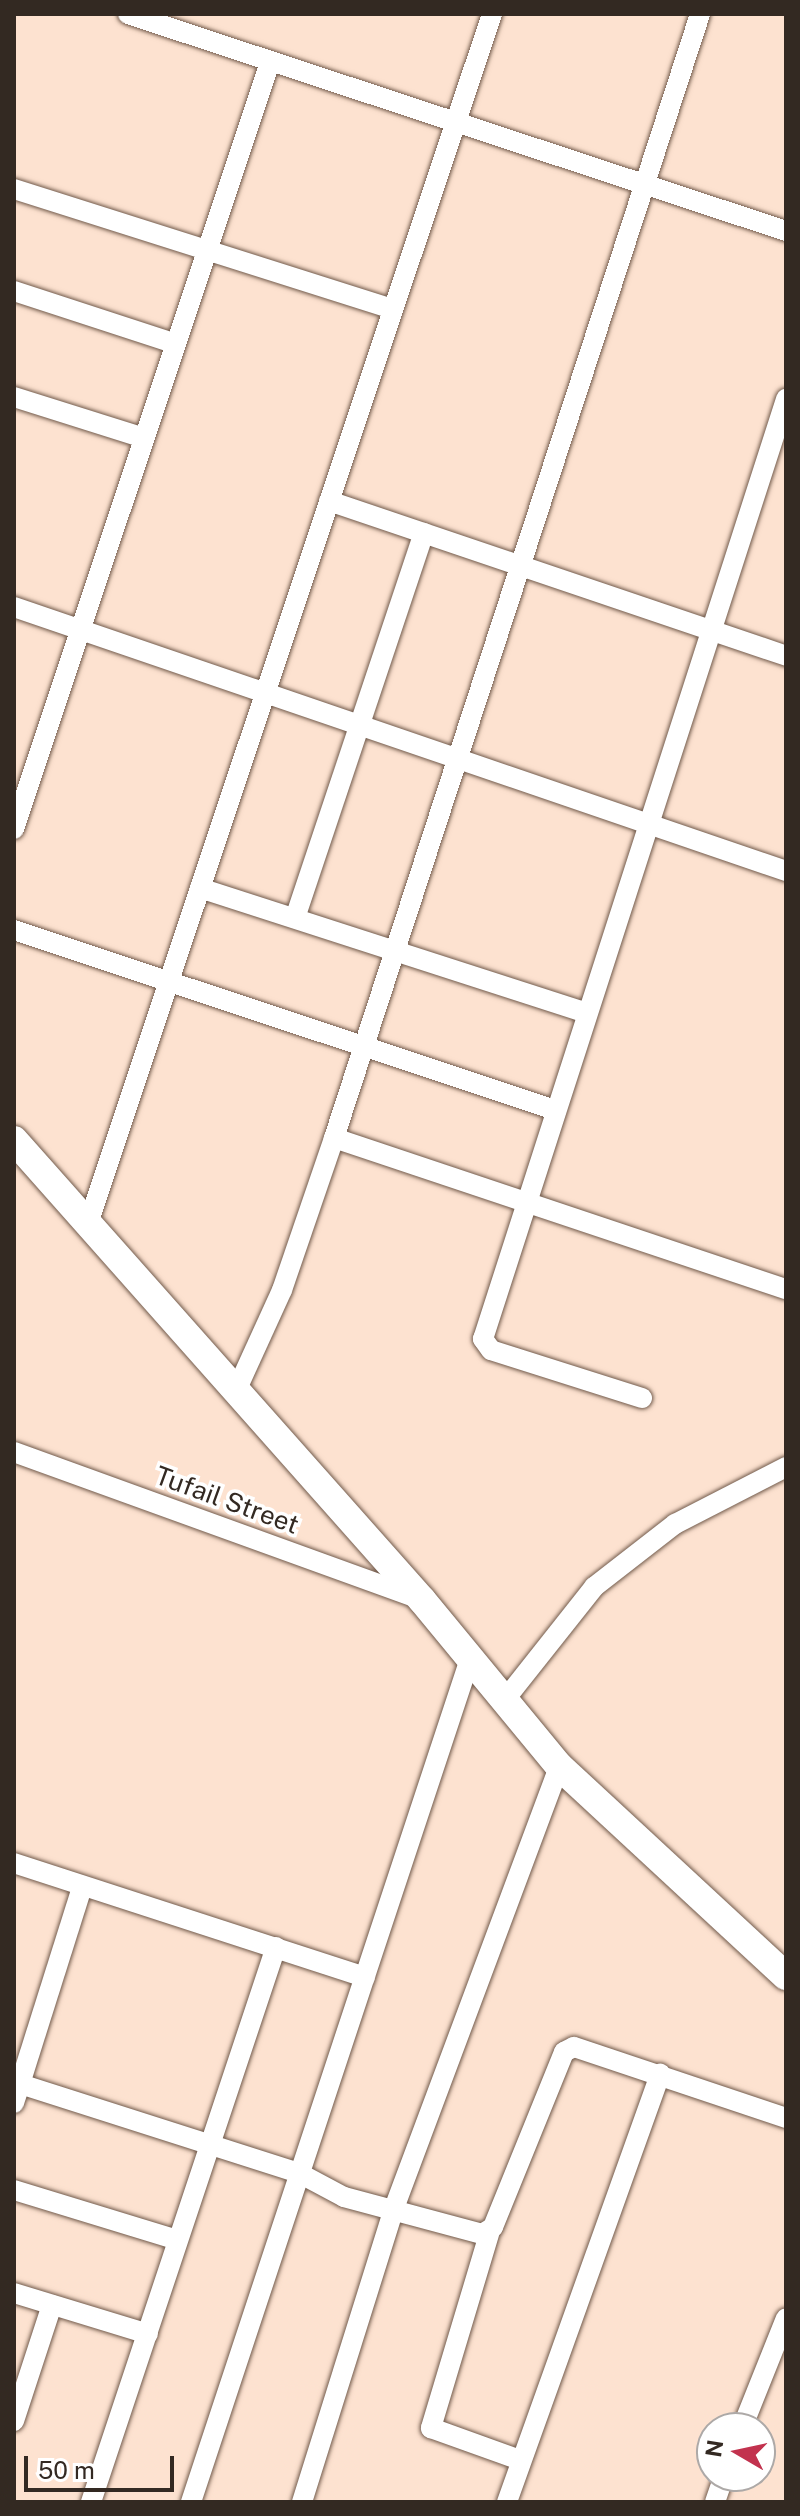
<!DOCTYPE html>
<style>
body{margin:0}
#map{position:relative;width:800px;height:2516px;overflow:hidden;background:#fde2d0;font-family:"Public Sans",sans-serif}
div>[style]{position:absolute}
.roads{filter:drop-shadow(0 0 2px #715a4b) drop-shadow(0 0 2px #715a4b)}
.minor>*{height:20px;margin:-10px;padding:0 10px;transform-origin:10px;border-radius:10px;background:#fff}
.secondary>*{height:28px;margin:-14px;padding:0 14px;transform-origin:14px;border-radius:14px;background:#fff}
span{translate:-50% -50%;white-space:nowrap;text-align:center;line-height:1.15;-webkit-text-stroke:7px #fff;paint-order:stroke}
.street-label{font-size:26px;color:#332922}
.frame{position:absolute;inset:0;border:16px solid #332922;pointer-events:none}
.north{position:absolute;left:696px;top:2412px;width:80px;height:80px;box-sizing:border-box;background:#fff;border:2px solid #ada9a7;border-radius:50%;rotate:279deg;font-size:22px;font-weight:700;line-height:32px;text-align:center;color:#332922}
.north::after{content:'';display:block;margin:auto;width:28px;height:36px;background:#c2324e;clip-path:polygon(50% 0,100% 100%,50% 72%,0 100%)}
.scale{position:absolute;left:24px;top:2456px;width:150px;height:36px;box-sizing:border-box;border:4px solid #332922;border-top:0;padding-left:10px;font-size:24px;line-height:28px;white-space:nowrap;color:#332922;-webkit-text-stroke:6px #fff;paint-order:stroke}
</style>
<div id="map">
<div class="roads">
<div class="minor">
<i style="left:128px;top:14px;width:693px;rotate:18.25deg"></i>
<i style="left:14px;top:189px;width:397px;rotate:17.6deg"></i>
<i style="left:14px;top:291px;width:170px;rotate:18.1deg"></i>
<i style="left:14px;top:397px;width:136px;rotate:17.5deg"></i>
<i style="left:329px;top:501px;width:483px;rotate:18.7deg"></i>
<i style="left:14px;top:607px;width:816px;rotate:18.88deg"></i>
<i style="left:14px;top:829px;width:809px;rotate:-71.54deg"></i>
<i style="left:200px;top:888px;width:406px;rotate:17.9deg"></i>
<i style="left:295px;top:918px;width:406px;rotate:-71.5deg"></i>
<i style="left:14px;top:930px;width:570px;rotate:18.4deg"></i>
<i style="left:334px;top:1138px;width:477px;rotate:18.5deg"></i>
<i style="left:88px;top:1224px;width:1276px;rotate:-71.54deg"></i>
<i style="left:236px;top:1391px;width:111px;rotate:-65.5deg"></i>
<i style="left:282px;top:1290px;width:161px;rotate:-71.1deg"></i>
<i style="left:334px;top:1138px;width:1182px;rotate:-71.96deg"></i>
<i style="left:642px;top:1398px;width:158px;rotate:-162.4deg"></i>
<i style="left:491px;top:1350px;width:14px;rotate:-126deg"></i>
<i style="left:483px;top:1339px;width:988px;rotate:-72.13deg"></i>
<i style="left:14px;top:1452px;width:432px;rotate:19.9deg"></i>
<i style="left:503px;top:1702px;width:147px;rotate:-51.6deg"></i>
<i style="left:594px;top:1587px;width:103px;rotate:-37.9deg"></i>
<i style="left:675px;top:1524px;width:125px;rotate:-27.2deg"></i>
<i style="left:14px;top:1863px;width:369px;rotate:18deg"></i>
<i style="left:14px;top:2082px;width:299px;rotate:17.7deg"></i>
<i style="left:299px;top:2173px;width:51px;rotate:28.1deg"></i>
<i style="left:344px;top:2197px;width:143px;rotate:15deg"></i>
<i style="left:482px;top:2234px;width:13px;rotate:-32deg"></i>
<i style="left:493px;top:2227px;width:189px;rotate:-67.9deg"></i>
<i style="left:564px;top:2052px;width:11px;rotate:-27deg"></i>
<i style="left:574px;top:2047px;width:224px;rotate:18.5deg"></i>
<i style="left:14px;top:2103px;width:226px;rotate:-72.5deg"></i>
<i style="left:14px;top:2190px;width:171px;rotate:17deg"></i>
<i style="left:490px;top:2231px;width:206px;rotate:106.7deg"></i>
<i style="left:431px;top:2428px;width:95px;rotate:19.8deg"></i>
<i style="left:14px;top:2293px;width:140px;rotate:17deg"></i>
<i style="left:14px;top:2421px;width:122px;rotate:-71.9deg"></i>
<i style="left:742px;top:2428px;width:118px;rotate:-68.2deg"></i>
<i style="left:91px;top:2502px;width:585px;rotate:-71.57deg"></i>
<i style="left:191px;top:2502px;width:888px;rotate:-71.69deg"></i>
<i style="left:302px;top:2502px;width:305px;rotate:-72.6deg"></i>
<i style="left:393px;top:2211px;width:475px;rotate:-69.5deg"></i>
<i style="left:507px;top:2502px;width:455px;rotate:-70.3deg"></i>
<i style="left:715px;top:2502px;width:28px;rotate:-71deg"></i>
</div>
<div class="secondary">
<i style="left:14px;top:1140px;width:615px;rotate:48.43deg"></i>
<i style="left:422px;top:1600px;width:215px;rotate:50.5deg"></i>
<i style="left:559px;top:1766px;width:309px;rotate:42.8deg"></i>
</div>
</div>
<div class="street-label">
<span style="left:227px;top:1500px;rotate:20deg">Tufail Street</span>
</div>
<div class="frame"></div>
<div class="north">N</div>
<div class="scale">50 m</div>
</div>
